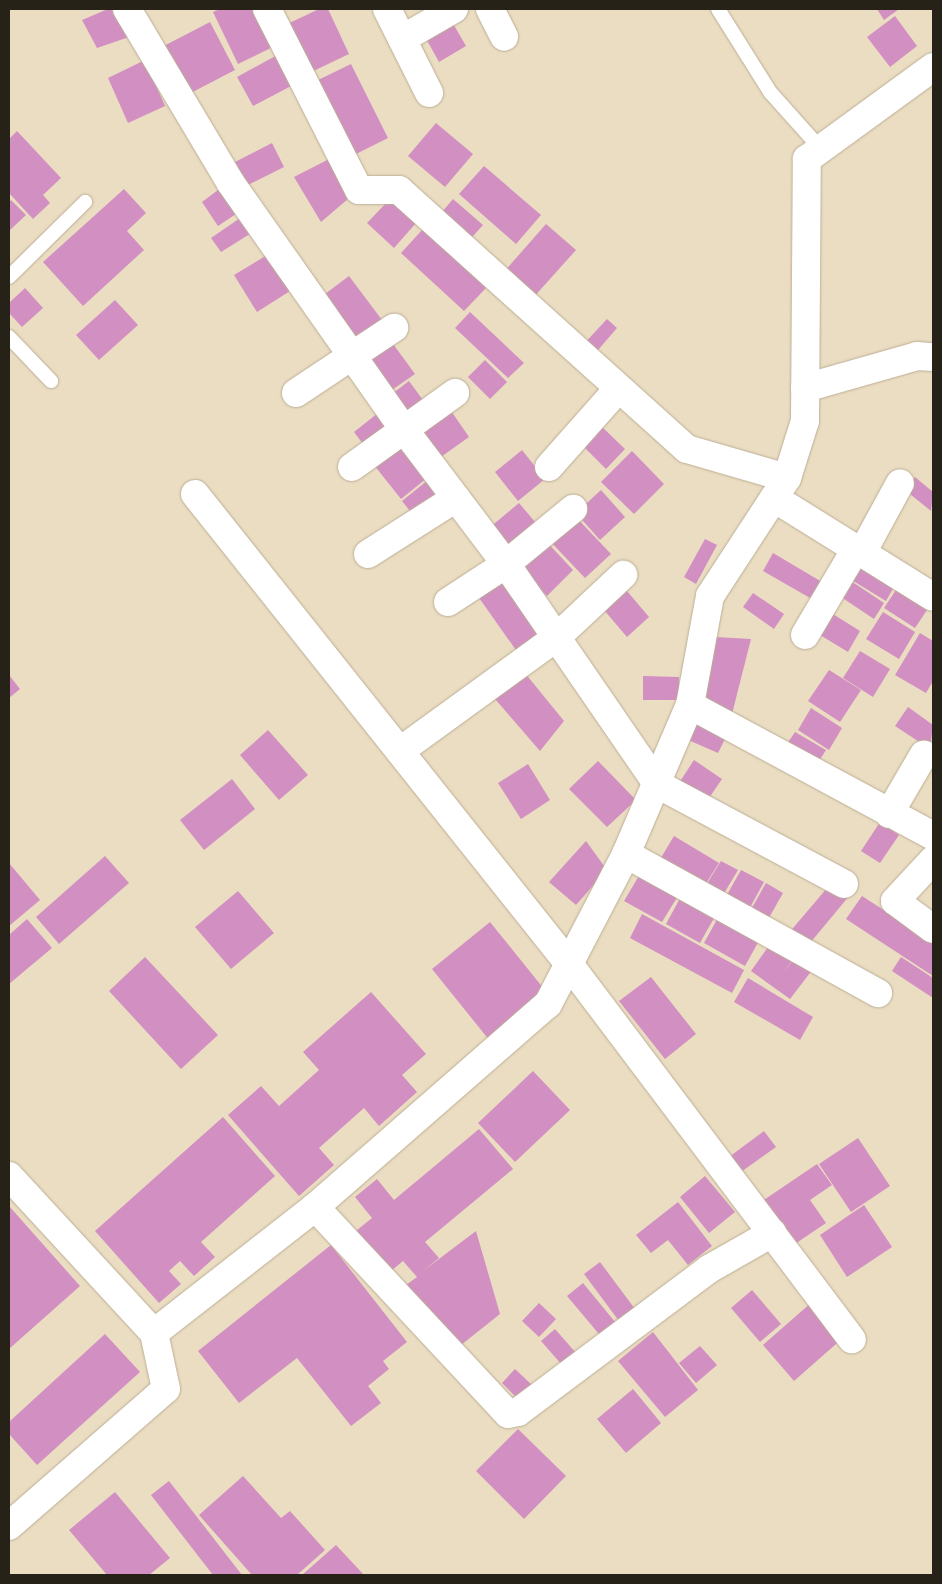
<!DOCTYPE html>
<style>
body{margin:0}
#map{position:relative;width:942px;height:1584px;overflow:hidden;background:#ebddc2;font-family:"Fira Sans",sans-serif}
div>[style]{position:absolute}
.building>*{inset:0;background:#d28fc2}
.roads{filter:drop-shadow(0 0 1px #bbae95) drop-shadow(0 0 1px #bbae95)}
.lane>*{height:14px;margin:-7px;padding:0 7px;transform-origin:7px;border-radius:7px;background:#fff}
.street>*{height:28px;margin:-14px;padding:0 14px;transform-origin:14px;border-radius:14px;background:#fff}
.secondary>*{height:28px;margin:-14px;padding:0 14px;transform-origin:14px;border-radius:14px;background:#fff}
span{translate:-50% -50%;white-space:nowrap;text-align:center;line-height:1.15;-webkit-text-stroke:4.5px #f8eacf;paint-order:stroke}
.frame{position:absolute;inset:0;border:10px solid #272218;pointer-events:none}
</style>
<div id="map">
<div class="building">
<i style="clip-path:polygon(108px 9px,116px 9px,129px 37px,97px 48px,82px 20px)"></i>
<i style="clip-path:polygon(220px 9px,265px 9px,281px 43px,238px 64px,213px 12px)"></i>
<i style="clip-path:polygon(319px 9px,328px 9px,349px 54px,305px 75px,283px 26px)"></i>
<i style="clip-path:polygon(877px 9px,899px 9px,884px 20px)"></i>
<i style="clip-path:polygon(895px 16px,917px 46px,890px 67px,867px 37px)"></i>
<i style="clip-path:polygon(451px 20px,466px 46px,439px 62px,424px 35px)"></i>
<i style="clip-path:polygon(210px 22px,235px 70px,183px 97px,158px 49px)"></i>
<i style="clip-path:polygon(279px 54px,295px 84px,253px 106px,237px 77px)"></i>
<i style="clip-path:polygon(145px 60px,165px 106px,128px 123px,108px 78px)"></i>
<i style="clip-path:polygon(351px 64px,388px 138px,348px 158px,312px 83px)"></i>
<i style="clip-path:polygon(436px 123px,473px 154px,445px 187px,408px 156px)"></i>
<i style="clip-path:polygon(17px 131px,61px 178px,43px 195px,50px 203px,33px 219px,9px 193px,9px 139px)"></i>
<i style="clip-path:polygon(272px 143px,284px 167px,244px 187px,233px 163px)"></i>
<i style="clip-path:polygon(335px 156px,355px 193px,321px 222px,294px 177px)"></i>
<i style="clip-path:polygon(484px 166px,541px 215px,516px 244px,459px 194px)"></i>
<i style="clip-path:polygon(222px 187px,239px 212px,218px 226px,202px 202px)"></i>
<i style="clip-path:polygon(124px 189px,146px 213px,127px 231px,144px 250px,83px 306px,43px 262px)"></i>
<i style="clip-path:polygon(390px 199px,416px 223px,394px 248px,367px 223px)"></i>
<i style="clip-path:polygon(453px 199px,483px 225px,465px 245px,436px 219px)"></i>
<i style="clip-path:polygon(11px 200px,26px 215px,9px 231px,9px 203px)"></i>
<i style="clip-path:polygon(243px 216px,253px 232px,221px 252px,211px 238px)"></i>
<i style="clip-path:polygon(546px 224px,576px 250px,532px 299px,503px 273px)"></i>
<i style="clip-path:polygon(423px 229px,486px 288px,464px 311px,401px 253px)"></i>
<i style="clip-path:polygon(267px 255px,290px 291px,257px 312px,234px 275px)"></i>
<i style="clip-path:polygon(349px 276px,388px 328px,356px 352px,317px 300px)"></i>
<i style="clip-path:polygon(25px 288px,43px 308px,22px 327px,9px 313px,9px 303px)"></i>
<i style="clip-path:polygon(115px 300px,138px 325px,99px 360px,76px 335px)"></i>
<i style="clip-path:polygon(470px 312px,524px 363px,508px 378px,455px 328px)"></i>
<i style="clip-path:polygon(607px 319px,617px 328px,592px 357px,581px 347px)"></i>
<i style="clip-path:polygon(388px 337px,415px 374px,386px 394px,360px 357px)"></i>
<i style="clip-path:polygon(485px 360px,507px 382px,490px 399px,468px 377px)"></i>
<i style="clip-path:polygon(409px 381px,431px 411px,410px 426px,388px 397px)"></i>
<i style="clip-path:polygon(447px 405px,469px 437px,438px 459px,415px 428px)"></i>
<i style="clip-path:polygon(378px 413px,393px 433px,369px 452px,354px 432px)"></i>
<i style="clip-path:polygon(598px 423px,625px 449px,606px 469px,579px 442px)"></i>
<i style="clip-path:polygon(401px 436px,432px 474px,401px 499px,370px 460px)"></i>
<i style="clip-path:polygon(522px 450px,545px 479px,518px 501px,495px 472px)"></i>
<i style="clip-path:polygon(632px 451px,664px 484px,634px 514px,601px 482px)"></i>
<i style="clip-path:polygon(915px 477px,933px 492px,931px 511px,905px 490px)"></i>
<i style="clip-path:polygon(428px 480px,445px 500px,418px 521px,402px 501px)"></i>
<i style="clip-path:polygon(601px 490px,625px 517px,600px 540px,576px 513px)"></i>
<i style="clip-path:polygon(519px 503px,541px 529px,510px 554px,489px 528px)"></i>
<i style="clip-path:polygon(573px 514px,611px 554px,585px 578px,547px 538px)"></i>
<i style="clip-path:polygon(705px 539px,717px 545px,696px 584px,684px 577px)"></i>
<i style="clip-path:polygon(545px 540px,573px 570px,547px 596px,518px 567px)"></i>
<i style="clip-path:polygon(773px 553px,827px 585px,817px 602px,763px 571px)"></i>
<i style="clip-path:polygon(860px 563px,895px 585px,886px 601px,850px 579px)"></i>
<i style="clip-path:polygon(505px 575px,546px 633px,518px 653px,477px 595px)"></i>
<i style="clip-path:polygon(845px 577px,884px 603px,874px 619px,835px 593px)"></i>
<i style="clip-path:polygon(898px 587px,929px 607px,915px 628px,884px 608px)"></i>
<i style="clip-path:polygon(627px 591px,649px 617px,627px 637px,604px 610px)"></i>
<i style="clip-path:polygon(753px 593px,784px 614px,774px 629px,743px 607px)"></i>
<i style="clip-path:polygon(828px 611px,860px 631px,848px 652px,815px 632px)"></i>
<i style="clip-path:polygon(883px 612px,915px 632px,899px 659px,866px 639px)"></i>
<i style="clip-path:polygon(920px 633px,933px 641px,933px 681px,926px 693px,895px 675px)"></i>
<i style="clip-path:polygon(716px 637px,751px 639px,732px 714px,695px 705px)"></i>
<i style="clip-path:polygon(860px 651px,890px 669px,873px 697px,843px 678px)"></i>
<i style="clip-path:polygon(520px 667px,564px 721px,540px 751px,489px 692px)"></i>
<i style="clip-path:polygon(829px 670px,861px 690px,840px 722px,808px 701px)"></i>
<i style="clip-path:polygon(9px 675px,20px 689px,9px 698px)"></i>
<i style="clip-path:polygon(643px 676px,679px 677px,679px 700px,643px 700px)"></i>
<i style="clip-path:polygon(908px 707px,933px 725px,930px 749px,895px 726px)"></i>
<i style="clip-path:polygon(811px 708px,842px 728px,829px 750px,798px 730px)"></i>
<i style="clip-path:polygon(695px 719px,728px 733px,718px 753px,686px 739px)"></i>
<i style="clip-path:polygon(268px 730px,308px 775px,279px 800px,240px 755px)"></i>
<i style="clip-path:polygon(795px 732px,826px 750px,814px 769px,783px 750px)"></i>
<i style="clip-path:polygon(694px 760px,722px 779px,707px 801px,679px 783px)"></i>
<i style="clip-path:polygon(598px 761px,636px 800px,607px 827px,569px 789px)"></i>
<i style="clip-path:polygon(528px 764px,550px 800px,521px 819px,498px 783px)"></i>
<i style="clip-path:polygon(232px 779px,255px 809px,204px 850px,180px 820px)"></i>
<i style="clip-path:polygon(880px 822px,899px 835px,880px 863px,861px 851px)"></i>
<i style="clip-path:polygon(674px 836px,719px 863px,700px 893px,656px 866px)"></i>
<i style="clip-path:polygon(586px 841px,607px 870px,576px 905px,549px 882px)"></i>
<i style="clip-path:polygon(105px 856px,129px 883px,59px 944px,36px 917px)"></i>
<i style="clip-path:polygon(721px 861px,738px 870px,720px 900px,703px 890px)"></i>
<i style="clip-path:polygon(9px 863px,40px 900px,9px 926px)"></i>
<i style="clip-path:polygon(643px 869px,681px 891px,662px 922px,624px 901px)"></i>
<i style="clip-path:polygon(741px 870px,764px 882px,747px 913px,724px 900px)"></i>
<i style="clip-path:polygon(833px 881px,850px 895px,805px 949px,788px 934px)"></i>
<i style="clip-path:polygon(766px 883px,783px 893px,766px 923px,749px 913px)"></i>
<i style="clip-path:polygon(238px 891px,274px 933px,231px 969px,195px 927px)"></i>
<i style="clip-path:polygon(684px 891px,718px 911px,700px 943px,666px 924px)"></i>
<i style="clip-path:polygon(862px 896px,933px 942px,933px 976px,846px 919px)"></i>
<i style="clip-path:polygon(642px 914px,744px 970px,732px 993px,630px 938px)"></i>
<i style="clip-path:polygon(720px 914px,761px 937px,745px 966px,704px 943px)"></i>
<i style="clip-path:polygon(27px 919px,52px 948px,9px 984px,9px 935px)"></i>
<i style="clip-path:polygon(490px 922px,548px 994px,490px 1041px,432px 969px)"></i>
<i style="clip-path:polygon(771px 943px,793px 959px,783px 974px,795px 957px,813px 969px,790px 999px,751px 971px)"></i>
<i style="clip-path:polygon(145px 957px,218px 1035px,181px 1069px,109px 991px)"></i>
<i style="clip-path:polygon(901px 957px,933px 978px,933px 998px,892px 971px)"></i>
<i style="clip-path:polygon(651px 977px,696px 1034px,665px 1059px,619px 1001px)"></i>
<i style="clip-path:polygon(748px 978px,813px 1017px,800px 1040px,734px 1002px)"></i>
<i style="clip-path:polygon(371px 992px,426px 1054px,402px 1075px,417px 1092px,379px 1126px,364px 1108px,319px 1148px,334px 1165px,299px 1196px,228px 1115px,261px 1086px,279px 1106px,319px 1070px,303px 1052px)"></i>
<i style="clip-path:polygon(533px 1071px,570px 1110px,515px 1162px,478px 1123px)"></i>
<i style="clip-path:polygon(223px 1117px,275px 1176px,201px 1242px,215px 1257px,194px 1276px,180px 1261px,169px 1271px,181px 1284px,159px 1303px,95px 1231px)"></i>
<i style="clip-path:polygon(479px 1129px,513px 1169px,425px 1242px,439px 1258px,423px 1271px,476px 1231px,500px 1314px,451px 1353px,402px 1288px,417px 1277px,403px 1261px,385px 1276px,351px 1235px,372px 1218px,355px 1197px,377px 1179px,394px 1200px)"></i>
<i style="clip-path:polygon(764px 1131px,776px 1147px,741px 1172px,729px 1157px)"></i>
<i style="clip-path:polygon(858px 1138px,890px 1186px,851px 1212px,819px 1164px)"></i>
<i style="clip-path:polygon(817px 1164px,832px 1185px,810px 1200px,826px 1223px,792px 1246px,761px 1202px)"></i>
<i style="clip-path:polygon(705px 1176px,735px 1212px,709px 1233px,680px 1197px)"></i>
<i style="clip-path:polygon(678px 1202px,712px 1246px,688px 1265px,668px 1240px,651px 1253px,636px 1235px)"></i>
<i style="clip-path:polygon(864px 1205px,892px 1247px,847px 1277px,820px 1235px)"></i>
<i style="clip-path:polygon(9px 1206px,80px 1286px,9px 1349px)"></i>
<i style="clip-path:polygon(331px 1245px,407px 1342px,383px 1361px,389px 1369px,368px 1386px,381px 1403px,351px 1426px,297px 1358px,239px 1403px,198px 1351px)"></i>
<i style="clip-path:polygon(600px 1262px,638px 1313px,622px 1325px,584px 1274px)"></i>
<i style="clip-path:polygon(583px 1283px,620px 1328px,604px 1340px,567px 1296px)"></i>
<i style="clip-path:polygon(752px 1290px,781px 1324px,760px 1342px,731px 1308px)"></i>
<i style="clip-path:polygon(812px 1302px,844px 1337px,794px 1381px,763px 1345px)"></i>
<i style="clip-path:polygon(539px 1303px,556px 1319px,539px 1337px,522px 1321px)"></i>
<i style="clip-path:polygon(555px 1329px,576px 1353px,562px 1365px,541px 1341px)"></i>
<i style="clip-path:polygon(653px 1332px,698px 1390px,665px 1417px,618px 1361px)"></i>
<i style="clip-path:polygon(105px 1334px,140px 1372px,37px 1465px,9px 1434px,9px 1422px)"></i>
<i style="clip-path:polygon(700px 1346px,717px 1365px,696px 1383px,679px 1363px)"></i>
<i style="clip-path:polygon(515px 1369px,532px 1385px,518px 1399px,502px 1383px)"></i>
<i style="clip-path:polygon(633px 1389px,661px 1423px,626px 1453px,597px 1419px)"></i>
<i style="clip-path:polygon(518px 1429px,566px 1476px,524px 1519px,476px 1471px)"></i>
<i style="clip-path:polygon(243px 1476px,281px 1518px,290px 1511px,325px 1550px,297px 1575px,252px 1575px,199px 1515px)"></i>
<i style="clip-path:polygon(169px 1481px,242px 1575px,213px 1575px,151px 1495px)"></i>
<i style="clip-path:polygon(115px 1492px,170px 1558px,149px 1575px,107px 1575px,69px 1530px)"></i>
<i style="clip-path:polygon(336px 1545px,364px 1575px,302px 1575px)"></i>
</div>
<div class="roads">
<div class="lane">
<i style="left:718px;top:9px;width:98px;rotate:57.9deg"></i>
<i style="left:770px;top:92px;width:76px;rotate:48.2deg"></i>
<i style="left:9px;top:277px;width:107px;rotate:-44.6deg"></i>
<i style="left:9px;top:337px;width:61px;rotate:46.3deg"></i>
</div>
<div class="street">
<i style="left:127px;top:9px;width:201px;rotate:59.2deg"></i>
<i style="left:230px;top:182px;width:306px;rotate:54.9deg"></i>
<i style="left:406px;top:432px;width:166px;rotate:52.9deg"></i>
<i style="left:506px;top:564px;width:267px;rotate:55.5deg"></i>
<i style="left:657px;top:784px;width:212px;rotate:28.1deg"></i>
<i style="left:267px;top:9px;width:203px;rotate:63.1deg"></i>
<i style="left:359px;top:190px;width:40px"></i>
<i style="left:399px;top:190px;width:387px;rotate:42deg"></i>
<i style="left:687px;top:449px;width:104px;rotate:16.2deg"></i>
<i style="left:387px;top:9px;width:94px;rotate:63.4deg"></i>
<i style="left:490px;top:9px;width:31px;rotate:63deg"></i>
<i style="left:402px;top:39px;width:60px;rotate:-30deg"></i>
<i style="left:805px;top:388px;width:116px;rotate:-15.9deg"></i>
<i style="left:917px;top:356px;width:16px;rotate:4deg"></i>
<i style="left:296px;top:393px;width:118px;rotate:-33.6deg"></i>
<i style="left:352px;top:467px;width:127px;rotate:-35.7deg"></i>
<i style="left:549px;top:467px;width:104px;rotate:-48.5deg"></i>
<i style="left:195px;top:494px;width:601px;rotate:51.49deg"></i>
<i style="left:569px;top:964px;width:470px;rotate:53deg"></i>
<i style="left:774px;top:498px;width:187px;rotate:31.9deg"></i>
<i style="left:863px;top:551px;width:77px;rotate:-61.4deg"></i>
<i style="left:368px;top:554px;width:104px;rotate:-32.5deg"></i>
<i style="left:448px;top:602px;width:69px;rotate:-33.2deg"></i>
<i style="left:506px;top:564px;width:87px;rotate:-39.4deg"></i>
<i style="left:805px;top:635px;width:102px;rotate:-59.4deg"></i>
<i style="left:690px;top:705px;width:276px;rotate:28.3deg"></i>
<i style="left:400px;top:751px;width:194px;rotate:-36deg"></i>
<i style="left:557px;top:637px;width:91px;rotate:-43.2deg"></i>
<i style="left:889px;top:814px;width:69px;rotate:-59.7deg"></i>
<i style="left:626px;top:854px;width:288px;rotate:28.9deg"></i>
<i style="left:933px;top:860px;width:56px;rotate:132.8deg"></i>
<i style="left:895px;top:901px;width:47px;rotate:36.4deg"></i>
<i style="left:9px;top:1176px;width:214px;rotate:47.3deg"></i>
<i style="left:315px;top:1207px;width:283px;rotate:47deg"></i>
<i style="left:508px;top:1414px;width:10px;rotate:-11deg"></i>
<i style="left:518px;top:1412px;width:239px;rotate:-36.8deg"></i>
<i style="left:709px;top:1269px;width:73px;rotate:-29.7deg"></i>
</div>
<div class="secondary">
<i style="left:9px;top:1526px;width:208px;rotate:-41.1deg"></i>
<i style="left:166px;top:1389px;width:57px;rotate:-102.1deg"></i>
<i style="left:154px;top:1333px;width:204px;rotate:-38deg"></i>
<i style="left:315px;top:1207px;width:309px;rotate:-41.1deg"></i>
<i style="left:548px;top:1004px;width:169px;rotate:-62.5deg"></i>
<i style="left:626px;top:854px;width:162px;rotate:-66.8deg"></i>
<i style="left:690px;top:705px;width:111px;rotate:-79.6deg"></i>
<i style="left:710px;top:596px;width:141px;rotate:-56.9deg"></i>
<i style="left:787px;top:478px;width:60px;rotate:-72.5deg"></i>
<i style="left:805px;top:421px;width:262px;rotate:-89.6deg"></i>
<i style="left:807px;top:159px;width:156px;rotate:-36.1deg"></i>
</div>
</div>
<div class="frame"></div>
</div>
